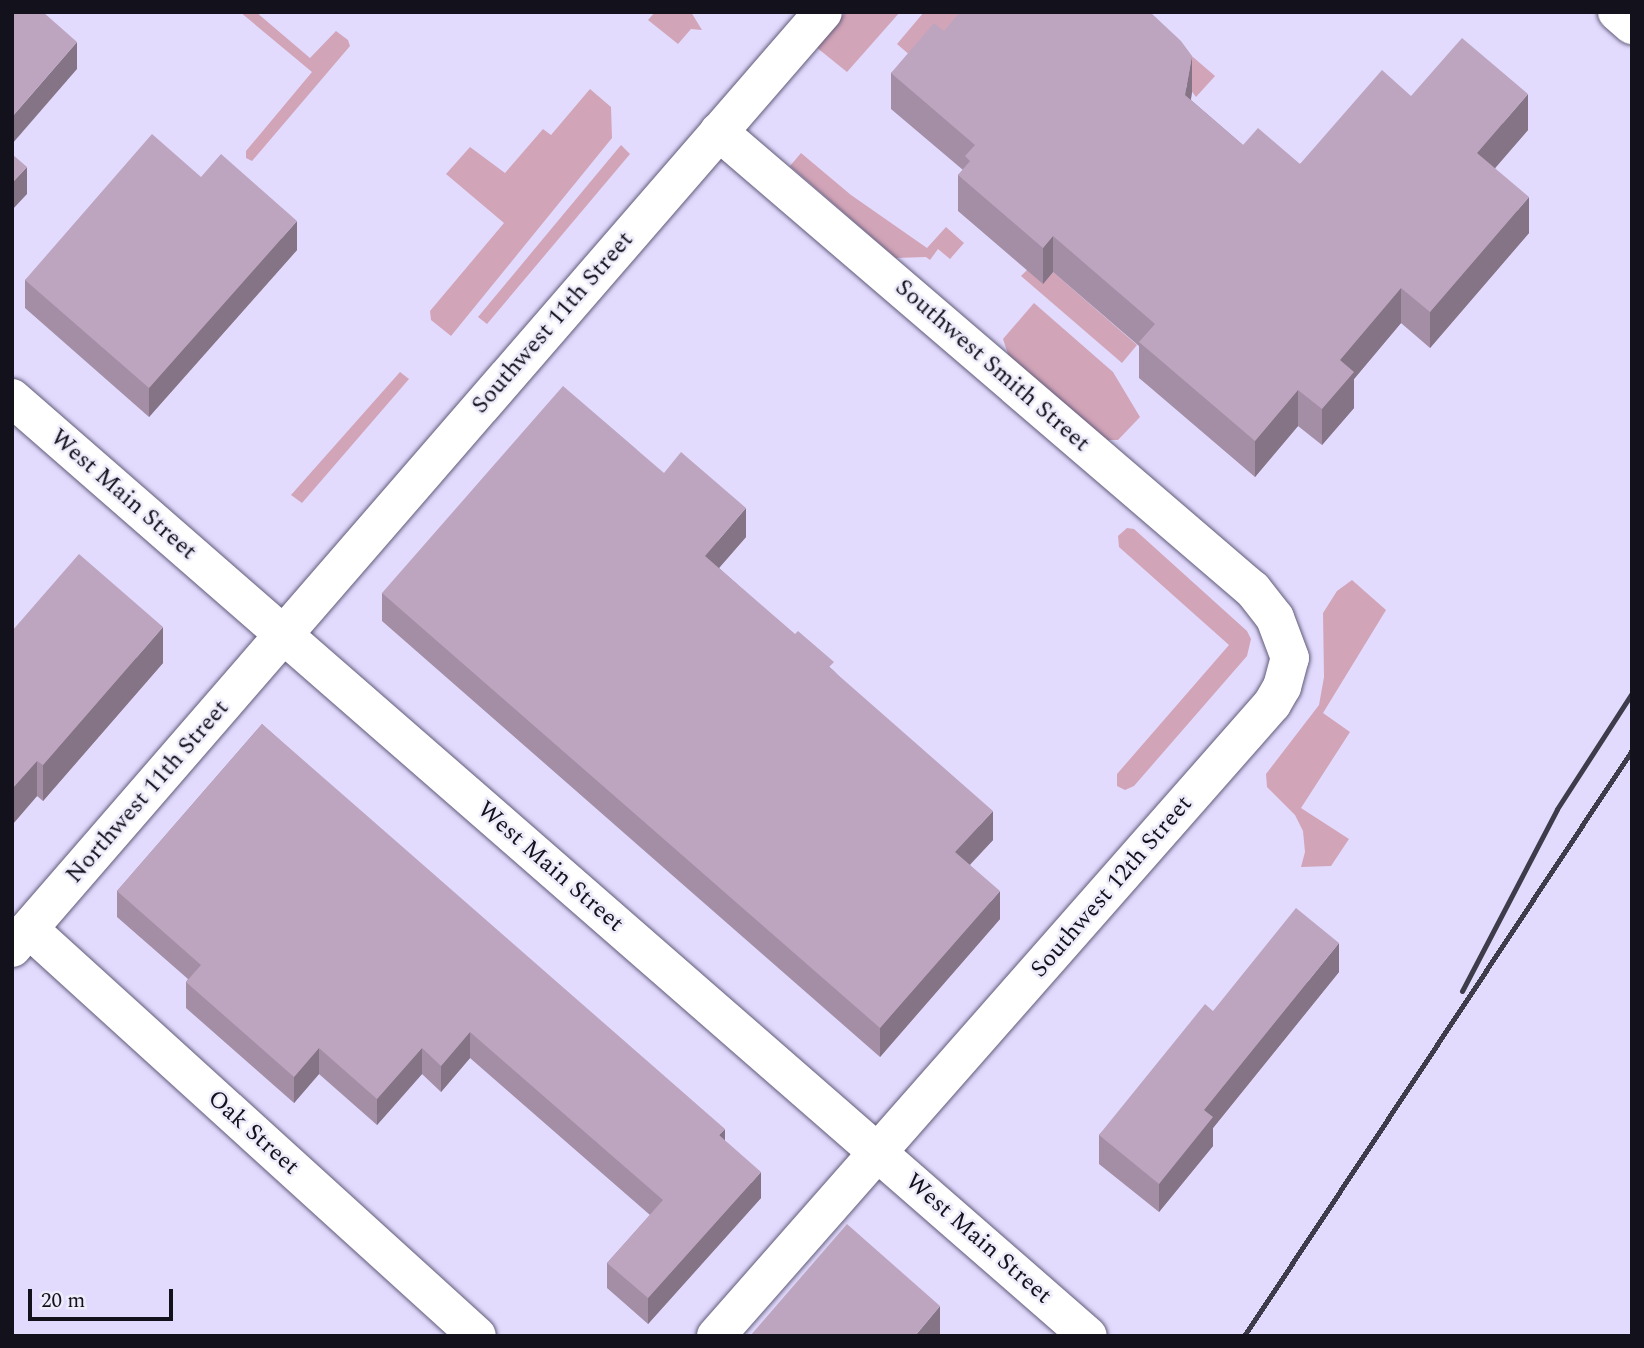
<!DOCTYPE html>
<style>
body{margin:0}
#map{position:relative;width:1644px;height:1348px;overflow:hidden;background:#e2dbfe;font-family:Spectral,serif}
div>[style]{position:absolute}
.green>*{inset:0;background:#d2a4b8}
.roads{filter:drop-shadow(0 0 2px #625b79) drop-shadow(0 0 2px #625b79)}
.minor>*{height:38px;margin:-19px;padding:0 19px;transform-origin:19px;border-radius:19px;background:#fff}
.rail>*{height:5px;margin:-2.5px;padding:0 2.5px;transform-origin:2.5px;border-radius:2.5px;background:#3e3b4b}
.wall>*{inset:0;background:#a38ea5}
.shaded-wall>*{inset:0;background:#847486}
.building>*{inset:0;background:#bda5c0}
span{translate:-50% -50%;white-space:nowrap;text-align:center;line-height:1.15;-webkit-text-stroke:5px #eeecfa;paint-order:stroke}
.street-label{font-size:24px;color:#13111c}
.frame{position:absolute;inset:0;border:14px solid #13111c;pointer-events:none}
.scale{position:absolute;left:28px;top:1289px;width:145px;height:32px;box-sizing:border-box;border:4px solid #13111c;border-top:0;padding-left:9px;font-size:21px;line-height:24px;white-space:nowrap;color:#13111c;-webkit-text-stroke:5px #eeecfa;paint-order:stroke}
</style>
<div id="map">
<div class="green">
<i style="clip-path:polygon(240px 12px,256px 12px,310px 58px,336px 31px,348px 40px,350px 46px,252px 161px,246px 158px,246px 151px,312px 72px)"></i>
<i style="clip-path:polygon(655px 12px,691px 12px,702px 30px,691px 29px,678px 44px,648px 20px)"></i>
<i style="clip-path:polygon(846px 12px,900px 12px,847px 72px,816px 47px)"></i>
<i style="clip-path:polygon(924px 12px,991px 12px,926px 69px,897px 44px)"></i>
<i style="clip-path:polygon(1143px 14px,1215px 76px,1196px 97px,1181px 77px)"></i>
<i style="clip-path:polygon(590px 89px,611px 107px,612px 138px,451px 336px,431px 320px,430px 311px,504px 223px,446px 174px,470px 147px,505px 173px,543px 129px,551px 135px)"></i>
<i style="clip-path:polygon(621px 145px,630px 154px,487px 324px,478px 317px)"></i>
<i style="clip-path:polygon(801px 153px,851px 195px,927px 248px,946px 227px,964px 243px,950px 259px,938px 249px,930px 260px,926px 257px,896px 258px,790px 166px)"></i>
<i style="clip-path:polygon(1027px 270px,1053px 272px,1137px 345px,1122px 363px,1021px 276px)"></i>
<i style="clip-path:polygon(1034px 303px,1113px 372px,1140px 417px,1118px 440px,1107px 440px,1009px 357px,1003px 339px)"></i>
<i style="clip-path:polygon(400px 372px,409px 379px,302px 503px,291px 495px)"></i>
<i style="clip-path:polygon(1127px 528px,1134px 529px,1247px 631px,1251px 639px,1247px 656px,1134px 786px,1125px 790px,1117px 786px,1117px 774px,1229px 645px,1119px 547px,1118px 536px)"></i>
<i style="clip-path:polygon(1352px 580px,1386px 610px,1323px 713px,1350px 732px,1301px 808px,1349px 839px,1331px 866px,1301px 867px,1305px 852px,1303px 831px,1295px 815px,1267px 787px,1266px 774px,1319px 705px,1324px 677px,1323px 613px,1337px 591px)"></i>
</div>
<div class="roads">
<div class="minor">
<i style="left:1617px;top:12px;width:20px;rotate:41deg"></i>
<i style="left:12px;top:398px;width:1427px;rotate:41.08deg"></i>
<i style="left:29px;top:929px;width:605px;rotate:42.25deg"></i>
<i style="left:12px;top:948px;width:1238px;rotate:-49.09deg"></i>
<i style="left:716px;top:1336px;width:842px;rotate:-48.66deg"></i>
<i style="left:1272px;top:704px;width:20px;rotate:-60deg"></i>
<i style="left:1282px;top:687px;width:30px;rotate:-75deg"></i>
<i style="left:1290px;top:658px;width:43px;rotate:-110.6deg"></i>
<i style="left:1275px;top:618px;width:36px;rotate:-128deg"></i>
<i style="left:1253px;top:590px;width:704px;rotate:-139.38deg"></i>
</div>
</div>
<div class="rail">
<i style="left:1462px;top:991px;width:205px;rotate:-62.4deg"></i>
<i style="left:1557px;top:809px;width:138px;rotate:-57.1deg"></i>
<i style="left:1244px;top:1336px;width:703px;rotate:-56.49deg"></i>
</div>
<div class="wall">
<i style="clip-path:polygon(1095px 14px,1192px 92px,1191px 100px,1243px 145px,1300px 164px,1411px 96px,1528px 130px,1495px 168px,1529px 233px,1430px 348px,1401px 323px,1354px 379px,1354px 408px,1322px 445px,1298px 426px,1255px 477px,1139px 378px,1139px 346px,1053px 272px,1043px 284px,958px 211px,958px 175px,963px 170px,891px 109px,891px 73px,944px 31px)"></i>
<i style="clip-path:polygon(201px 177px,297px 250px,149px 417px,25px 308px,25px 280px)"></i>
<i style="clip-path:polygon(746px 537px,719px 568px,834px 671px,993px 840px,970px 865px,1000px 919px,880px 1057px,382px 621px,382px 593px)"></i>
<i style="clip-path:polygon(12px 631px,163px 663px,43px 801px,37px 796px,12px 825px)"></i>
<i style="clip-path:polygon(262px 724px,725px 1141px,761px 1198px,648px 1324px,607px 1288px,607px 1263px,650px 1215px,470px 1058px,441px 1092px,422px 1074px,377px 1125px,319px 1074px,294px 1103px,186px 1008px,186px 982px,188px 979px,117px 917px,117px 891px)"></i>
<i style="clip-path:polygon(1339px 972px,1213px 1128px,1213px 1146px,1159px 1212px,1099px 1164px,1099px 1135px,1213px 1011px)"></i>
</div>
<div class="shaded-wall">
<i style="clip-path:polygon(77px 42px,77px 69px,12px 144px,12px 117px)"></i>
<i style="clip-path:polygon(1192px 56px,1192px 92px,1185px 131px,1185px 95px)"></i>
<i style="clip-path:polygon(1528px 94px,1528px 130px,1477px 189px,1477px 153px)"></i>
<i style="clip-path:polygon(27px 167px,27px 194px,12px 210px,12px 183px)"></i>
<i style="clip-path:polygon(1529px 197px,1529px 233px,1430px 348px,1430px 312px)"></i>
<i style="clip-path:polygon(297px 221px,297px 250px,149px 417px,149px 388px)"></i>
<i style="clip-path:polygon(1053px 236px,1053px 272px,1043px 284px,1043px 248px)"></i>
<i style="clip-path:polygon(1401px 288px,1401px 323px,1354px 379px,1354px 408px,1322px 445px,1322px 409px,1340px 360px)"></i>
<i style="clip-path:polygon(1298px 390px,1298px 426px,1255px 477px,1255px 441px)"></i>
<i style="clip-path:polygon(746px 508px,746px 537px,705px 584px,705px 556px)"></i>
<i style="clip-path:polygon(163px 627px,163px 663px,43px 801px,43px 765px)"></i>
<i style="clip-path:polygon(37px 761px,37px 796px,12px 825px,12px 789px)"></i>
<i style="clip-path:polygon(993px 811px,993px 840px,955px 880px,955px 852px)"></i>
<i style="clip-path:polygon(1000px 891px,1000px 919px,880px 1057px,880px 1028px)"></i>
<i style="clip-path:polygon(1339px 943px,1339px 972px,1213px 1128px,1213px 1146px,1159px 1212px,1159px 1184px,1204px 1110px)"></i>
<i style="clip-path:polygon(470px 1032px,470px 1058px,441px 1092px,441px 1066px)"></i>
<i style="clip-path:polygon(319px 1048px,319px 1074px,294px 1103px,294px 1077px)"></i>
<i style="clip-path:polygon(422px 1048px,422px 1074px,377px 1125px,377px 1099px)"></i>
<i style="clip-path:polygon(725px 1129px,725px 1155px,719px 1135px)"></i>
<i style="clip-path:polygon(761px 1172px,761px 1198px,648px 1324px,648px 1298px)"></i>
<i style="clip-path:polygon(940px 1306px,940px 1336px,915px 1336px)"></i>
</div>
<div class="building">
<i style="clip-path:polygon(13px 12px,43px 12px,77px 42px,12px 117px,12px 14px)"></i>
<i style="clip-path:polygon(960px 12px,1094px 12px,1095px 14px,1100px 12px,1150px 12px,1181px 41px,1192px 56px,1185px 95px,1243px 145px,1258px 128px,1300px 164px,1382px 70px,1411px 96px,1462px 38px,1528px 94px,1477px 153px,1529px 197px,1430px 312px,1401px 288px,1340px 360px,1354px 372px,1322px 409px,1298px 390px,1255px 441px,1139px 342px,1155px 324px,1053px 236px,1043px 248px,958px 175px,970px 161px,965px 156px,975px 145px,891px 73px,934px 23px,944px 31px)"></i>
<i style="clip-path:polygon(152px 134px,201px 177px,221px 154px,297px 221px,149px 388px,25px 280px)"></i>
<i style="clip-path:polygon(12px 154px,27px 167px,12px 183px)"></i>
<i style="clip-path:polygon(563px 386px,664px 473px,681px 452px,746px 508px,705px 556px,795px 634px,798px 631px,834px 662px,829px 667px,993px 811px,955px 852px,1000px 891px,880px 1028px,382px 593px)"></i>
<i style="clip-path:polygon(79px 554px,163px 627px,43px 765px,37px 761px,12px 789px,12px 631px)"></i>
<i style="clip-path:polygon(262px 724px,725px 1129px,719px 1135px,761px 1172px,648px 1298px,607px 1263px,663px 1200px,470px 1032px,441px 1066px,422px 1048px,377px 1099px,319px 1048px,294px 1077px,186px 982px,201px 965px,117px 891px)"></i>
<i style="clip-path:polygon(1296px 908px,1339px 943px,1204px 1110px,1213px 1117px,1159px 1184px,1099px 1135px,1205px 1004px,1213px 1011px)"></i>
<i style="clip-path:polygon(847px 1224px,940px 1306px,915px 1336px,750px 1336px)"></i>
</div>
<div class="street-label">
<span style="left:553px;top:323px;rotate:-49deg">Southwest 11th Street</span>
<span style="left:992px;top:366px;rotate:41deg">Southwest Smith Street</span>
<span style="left:123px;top:495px;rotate:41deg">West Main Street</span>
<span style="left:148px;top:792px;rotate:-49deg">Northwest 11th Street</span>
<span style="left:550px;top:867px;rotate:41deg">West Main Street</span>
<span style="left:1112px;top:887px;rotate:-49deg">Southwest 12th Street</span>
<span style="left:253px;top:1133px;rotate:42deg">Oak Street</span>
<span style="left:978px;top:1239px;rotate:41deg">West Main Street</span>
</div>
<div class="frame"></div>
<div class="scale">20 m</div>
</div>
